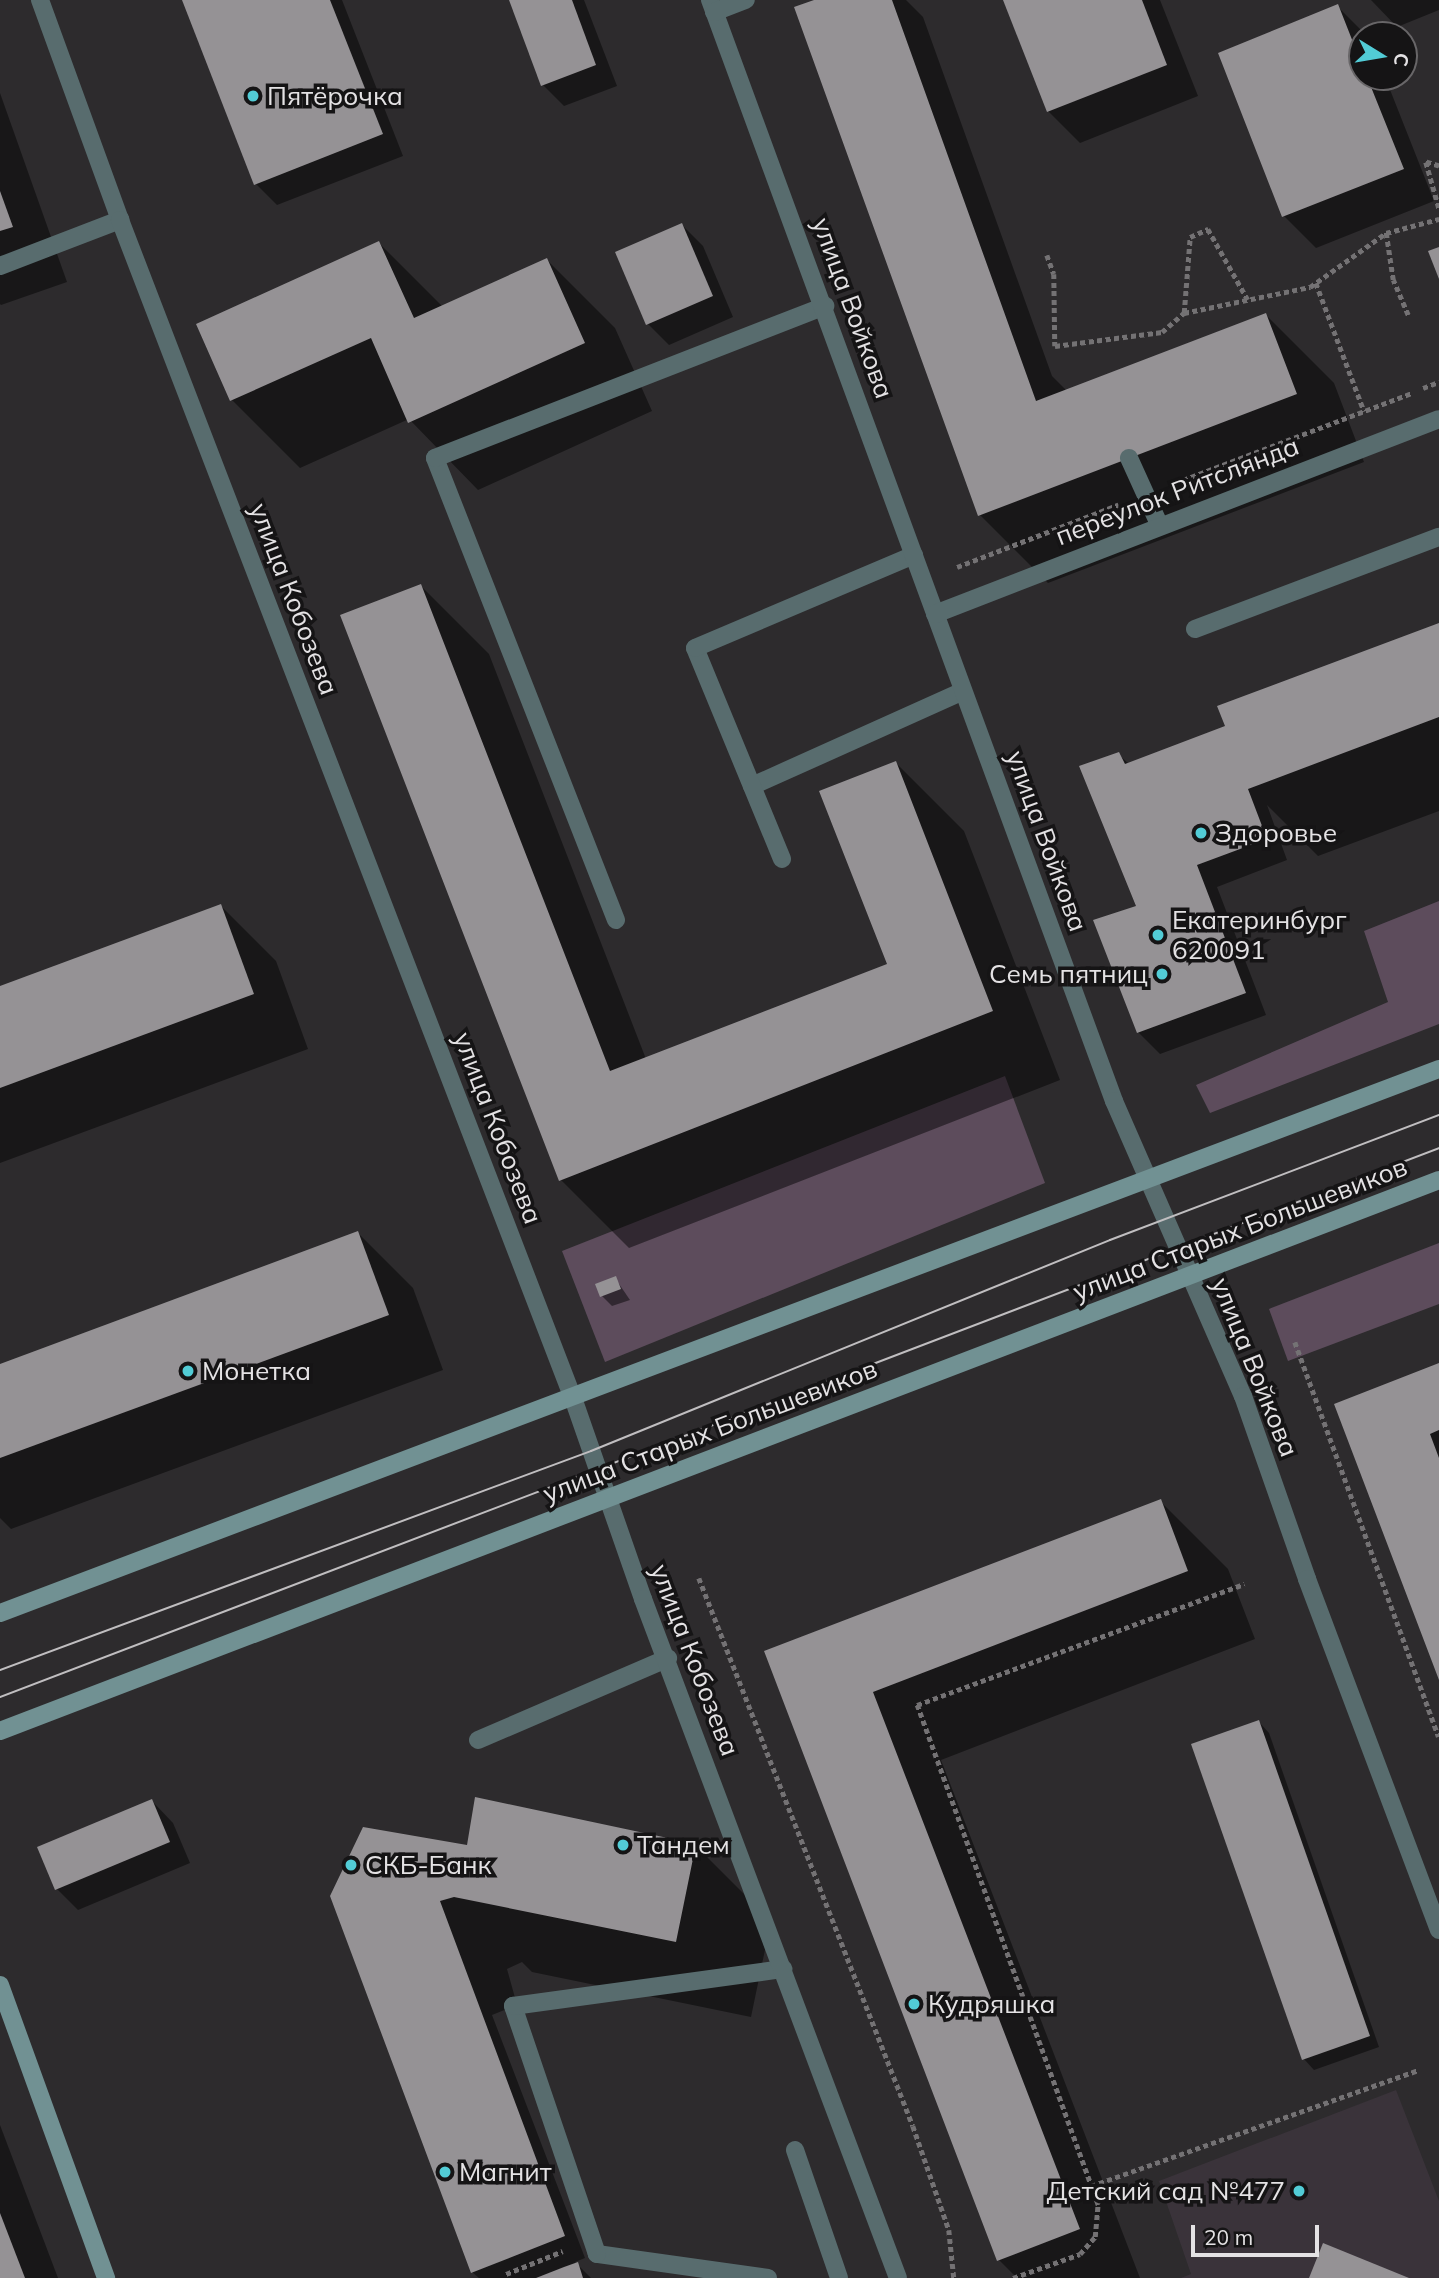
<!DOCTYPE html>
<meta charset="utf-8">
<style>
body{margin:0}
#map{position:relative;width:1439px;height:2278px;overflow:hidden;background:#2d2b2d;font-family:Mulish,sans-serif}
div>[style]{position:absolute}
.built>*{inset:0;background:#3a333a}
.green>*{inset:0;background:#5d4c5c}
.shadow>*{inset:0;background:#0007}
.building>*{inset:0;background:#959295}
.path>*{height:4.5px;margin-top:-2.25px;transform-origin:0;background:repeating-linear-gradient(90deg,#747274 0 5px,transparent 0 8.5px)}
.lane>*{height:18px;margin:-9px;padding:0 9px;transform-origin:9px;border-radius:9px;background:#586c6e}
.street>*{height:18px;margin:-9px;padding:0 9px;transform-origin:9px;border-radius:9px;background:#586c6e}
.secondary>*{height:18px;margin:-9px;padding:0 9px;transform-origin:9px;border-radius:9px;background:#719193}
.tram>*{height:2px;margin:-1px;padding:0 1px;transform-origin:1px;border-radius:1px;background:#c0bec0}
.dots>*{width:19px;height:19px;translate:-50% -50%;box-sizing:border-box;border:4px solid #151415;border-radius:50%}
span{translate:-50% -50%;white-space:nowrap;text-align:center;line-height:1.15;-webkit-text-stroke:7px #151415;paint-order:stroke}
.poi-label{font-size:26px;color:#e4e2e4}
.left{translate:0 -50%;text-align:left}
.right{translate:-100% -50%;text-align:right}
.street-label{font-size:26px;color:#e4e2e4}
.north{position:absolute;left:1348px;top:21px;width:70px;height:70px;box-sizing:border-box;background:#151415;border:2px solid #686668;border-radius:50%;rotate:101deg;font-size:19px;font-weight:700;line-height:28px;text-align:center;color:#e4e2e4}
.north::after{content:'';display:block;margin:auto;width:24px;height:32px;background:#52ccd6;clip-path:polygon(50% 0,100% 100%,50% 72%,0 100%)}
.scale{position:absolute;left:1191px;top:2225px;width:128px;height:32px;box-sizing:border-box;border:4px solid #e4e2e4;border-top:0;padding-left:9px;font-size:21px;line-height:24px;white-space:nowrap;color:#e4e2e4;-webkit-text-stroke:5px #151415;paint-order:stroke}
</style>
<div id="map">
<div class="built">
<i style="clip-path:polygon(1396px 2090px,1439px 2201px,1439px 2278px,1181px 2278px,1191px 2274px,1159px 2181px)"></i>
</div>
<div class="green">
<i style="clip-path:polygon(1439px 901px,1439px 1024px,1210px 1113px,1196px 1085px,1388px 1002px,1364px 931px)"></i>
<i style="clip-path:polygon(1005px 1076px,1045px 1183px,605px 1362px,562px 1251px)"></i>
<i style="clip-path:polygon(1439px 1243px,1439px 1304px,1288px 1361px,1269px 1309px)"></i>
</div>
<div class="shadow">
<i style="clip-path:polygon(184px 0,342px 0,403px 156px,277px 205px,256px 184px)"></i>
<i style="clip-path:polygon(511px 0,584px 0,617px 86px,564px 106px,543px 85px)"></i>
<i style="clip-path:polygon(819px 0,906px 0,923px 17px,1052px 376px,1067px 391px,1266px 315px,1334px 383px,1364px 462px,1048px 583px,980px 515px,796px 8px)"></i>
<i style="clip-path:polygon(1004px 0,1160px 0,1198px 96px,1080px 143px,1048px 111px)"></i>
<i style="clip-path:polygon(1371px 0,1439px 0,1439px 10px,1397px 27px)"></i>
<i style="clip-path:polygon(1337px 6px,1366px 35px,1362px 35px,1362px 77px,1385px 77px,1434px 201px,1316px 248px,1284px 216px,1221px 54px)"></i>
<i style="clip-path:polygon(0 93px,67px 282px,1px 305px,0 304px)"></i>
<i style="clip-path:polygon(682px 225px,703px 246px,733px 317px,669px 345px,648px 324px)"></i>
<i style="clip-path:polygon(379px 243px,443px 307px,547px 260px,615px 328px,652px 411px,478px 490px,409px 419px,300px 468px,232px 400px)"></i>
<i style="clip-path:polygon(421px 586px,489px 654px,646px 1059px,889px 965px,896px 763px,964px 831px,1060px 1080px,629px 1248px,561px 1180px)"></i>
<i style="clip-path:polygon(1439px 624px,1439px 811px,1318px 856px,1267px 805px,1287px 860px,1217px 887px,1266px 1015px,1160px 1054px,1138px 1032px,1139px 907px,1119px 755px,1129px 764px,1227px 727px)"></i>
<i style="clip-path:polygon(221px 906px,276px 961px,308px 1049px,0 1163px,0 988px)"></i>
<i style="clip-path:polygon(358px 1233px,413px 1288px,443px 1370px,11px 1529px,0 1518px,0 1366px)"></i>
<i style="clip-path:polygon(615px 1278px,630px 1300px,612px 1306px,602px 1296px)"></i>
<i style="clip-path:polygon(1439px 1365px,1439px 1676px,1336px 1405px)"></i>
<i style="clip-path:polygon(1160px 1501px,1228px 1569px,1255px 1639px,941px 1760px,1140px 2278px,1017px 2278px,999px 2260px,766px 1652px)"></i>
<i style="clip-path:polygon(1259px 1722px,1269px 1733px,1379px 2047px,1314px 2070px,1304px 2059px)"></i>
<i style="clip-path:polygon(476px 1800px,695px 1845px,771px 1921px,751px 2017px,532px 1972px,522px 1962px,507px 1969px,517px 2005px,492px 2015px,585px 2258px,575px 2262px,591px 2278px,479px 2278px,472px 2272px,332px 1896px,467px 1847px)"></i>
<i style="clip-path:polygon(152px 1801px,173px 1823px,190px 1863px,78px 1910px,57px 1889px)"></i>
<i style="clip-path:polygon(0 2125px,58px 2278px,0 2278px)"></i>
</div>
<div class="building">
<i style="clip-path:polygon(182px 0,330px 0,383px 134px,254px 185px)"></i>
<i style="clip-path:polygon(509px 0,572px 0,596px 65px,541px 86px)"></i>
<i style="clip-path:polygon(814px 0,892px 0,1036px 401px,1266px 313px,1297px 394px,978px 516px,794px 7px)"></i>
<i style="clip-path:polygon(1003px 0,1142px 0,1167px 65px,1047px 112px)"></i>
<i style="clip-path:polygon(1338px 4px,1362px 65px,1362px 77px,1367px 77px,1404px 169px,1282px 217px,1218px 53px)"></i>
<i style="clip-path:polygon(0 191px,13px 227px,0 231px)"></i>
<i style="clip-path:polygon(682px 223px,713px 296px,646px 325px,615px 252px)"></i>
<i style="clip-path:polygon(379px 241px,414px 318px,547px 258px,585px 343px,408px 423px,371px 338px,230px 401px,196px 324px)"></i>
<i style="clip-path:polygon(1439px 247px,1439px 279px,1428px 251px)"></i>
<i style="clip-path:polygon(421px 584px,610px 1071px,887px 964px,819px 791px,896px 761px,993px 1011px,559px 1181px,340px 615px)"></i>
<i style="clip-path:polygon(1439px 623px,1439px 717px,1248px 789px,1267px 839px,1197px 865px,1246px 993px,1137px 1033px,1093px 920px,1136px 906px,1079px 766px,1119px 752px,1125px 764px,1225px 726px,1217px 706px)"></i>
<i style="clip-path:polygon(221px 904px,254px 994px,0 1088px,0 986px)"></i>
<i style="clip-path:polygon(358px 1231px,389px 1315px,0 1458px,0 1364px)"></i>
<i style="clip-path:polygon(616px 1276px,621px 1289px,600px 1297px,595px 1284px)"></i>
<i style="clip-path:polygon(1439px 1363px,1439px 1430px,1430px 1434px,1439px 1458px,1439px 1680px,1334px 1404px)"></i>
<i style="clip-path:polygon(1161px 1499px,1188px 1571px,873px 1692px,1080px 2229px,997px 2261px,764px 1651px)"></i>
<i style="clip-path:polygon(1259px 1720px,1370px 2036px,1302px 2060px,1191px 1744px)"></i>
<i style="clip-path:polygon(475px 1797px,696px 1844px,676px 1942px,454px 1897px,440px 1901px,565px 2236px,471px 2273px,330px 1896px,363px 1827px,467px 1845px)"></i>
<i style="clip-path:polygon(152px 1799px,170px 1842px,55px 1890px,37px 1847px)"></i>
<i style="clip-path:polygon(0 2213px,25px 2278px,0 2278px)"></i>
<i style="clip-path:polygon(1323px 2243px,1409px 2278px,1309px 2278px)"></i>
<i style="clip-path:polygon(578px 2262px,583px 2278px,536px 2278px,564px 2267px)"></i>
</div>
<div class="path">
<i style="left:1439px;top:166px;width:14px;rotate:-163deg"></i>
<i style="left:1426px;top:162px;width:48px;rotate:74.2deg"></i>
<i style="left:1047px;top:255px;width:20px;rotate:70deg"></i>
<i style="left:1054px;top:274px;width:72px;rotate:89.2deg"></i>
<i style="left:1055px;top:346px;width:108px;rotate:-7.5deg"></i>
<i style="left:1162px;top:332px;width:29px;rotate:-41deg"></i>
<i style="left:1184px;top:313px;width:129px;rotate:-11.7deg"></i>
<i style="left:1310px;top:287px;width:93px;rotate:-35.4deg"></i>
<i style="left:1316px;top:283px;width:137px;rotate:69.4deg"></i>
<i style="left:1184px;top:313px;width:76px;rotate:-85.5deg"></i>
<i style="left:1190px;top:237px;width:20px;rotate:-24deg"></i>
<i style="left:1208px;top:229px;width:81px;rotate:60.6deg"></i>
<i style="left:1408px;top:315px;width:38px;rotate:-113deg"></i>
<i style="left:1393px;top:280px;width:48px;rotate:-98.5deg"></i>
<i style="left:1386px;top:233px;width:55px;rotate:-14.8deg"></i>
<i style="left:1423px;top:388px;width:17px;rotate:-21deg"></i>
<i style="left:1175px;top:483px;width:254px;rotate:-20.8deg"></i>
<i style="left:957px;top:567px;width:173px;rotate:-21.1deg"></i>
<i style="left:1295px;top:1342px;width:420px;rotate:70deg"></i>
<i style="left:699px;top:1578px;width:588px;rotate:68.67deg"></i>
<i style="left:913px;top:2126px;width:110px;rotate:70.9deg"></i>
<i style="left:949px;top:2230px;width:48px;rotate:84.1deg"></i>
<i style="left:1091px;top:2186px;width:347px;rotate:-19.5deg"></i>
<i style="left:506px;top:2274px;width:61px;rotate:-22deg"></i>
<i style="left:1013px;top:2278px;width:71px;rotate:-19.7deg"></i>
<i style="left:1080px;top:2254px;width:23px;rotate:-49deg"></i>
<i style="left:1095px;top:2237px;width:32px;rotate:-85deg"></i>
<i style="left:1098px;top:2205px;width:532px;rotate:-109.9deg"></i>
<i style="left:917px;top:1705px;width:349px;rotate:-20.3deg"></i>
</div>
<div class="lane">
<i style="left:0;top:266px;width:129px;rotate:-21deg"></i>
<i style="left:1129px;top:458px;width:72px;rotate:65.6deg"></i>
<i style="left:1195px;top:629px;width:261px;rotate:-20.7deg"></i>
<i style="left:752px;top:786px;width:231px;rotate:-24.2deg"></i>
<i style="left:782px;top:859px;width:228px;rotate:-112.4deg"></i>
<i style="left:695px;top:648px;width:238px;rotate:-23deg"></i>
<i style="left:616px;top:920px;width:496px;rotate:-111.4deg"></i>
<i style="left:435px;top:458px;width:419px;rotate:-21.3deg"></i>
<i style="left:478px;top:1740px;width:207px;rotate:-23.3deg"></i>
<i style="left:795px;top:2150px;width:135px;rotate:71deg"></i>
<i style="left:768px;top:2278px;width:173px;rotate:-172deg"></i>
<i style="left:597px;top:2254px;width:262px;rotate:-108.7deg"></i>
<i style="left:513px;top:2006px;width:273px;rotate:-7.8deg"></i>
</div>
<div class="street">
<i style="left:40px;top:0;width:234px;rotate:70deg"></i>
<i style="left:120px;top:220px;width:1262px;rotate:68.97deg"></i>
<i style="left:573px;top:1398px;width:213px;rotate:70.8deg"></i>
<i style="left:643px;top:1599px;width:725px;rotate:69.42deg"></i>
<i style="left:710px;top:0;width:1173px;rotate:69.85deg"></i>
<i style="left:1114px;top:1101px;width:322px;rotate:66.4deg"></i>
<i style="left:1243px;top:1396px;width:194px;rotate:70.7deg"></i>
<i style="left:1307px;top:1579px;width:375px;rotate:69.4deg"></i>
<i style="left:714px;top:12px;width:34px;rotate:-21deg"></i>
<i style="left:935px;top:614px;width:540px;rotate:-21.15deg"></i>
</div>
<div class="secondary">
<i style="left:0;top:1613px;width:1538px;rotate:-20.71deg"></i>
<i style="left:0;top:1731px;width:1541px;rotate:-20.95deg"></i>
<i style="left:0;top:1985px;width:312px;rotate:70.1deg"></i>
</div>
<div class="tram">
<i style="left:0;top:1670px;width:630px;rotate:-20.33deg"></i>
<i style="left:591px;top:1451px;width:560px;rotate:-22.12deg"></i>
<i style="left:1110px;top:1240px;width:352px;rotate:-20.8deg"></i>
<i style="left:0;top:1697px;width:1540px;rotate:-20.88deg"></i>
</div>
<div class="dots">
<i style="left:253px;top:96px;background:#52ccd6"></i>
<i style="left:1201px;top:833px;background:#52ccd6"></i>
<i style="left:1158px;top:935px;background:#52ccd6"></i>
<i style="left:1162px;top:974px;background:#52ccd6"></i>
<i style="left:188px;top:1371px;background:#52ccd6"></i>
<i style="left:623px;top:1845px;background:#52ccd6"></i>
<i style="left:351px;top:1865px;background:#52ccd6"></i>
<i style="left:914px;top:2004px;background:#52ccd6"></i>
<i style="left:445px;top:2172px;background:#52ccd6"></i>
<i style="left:1299px;top:2191px;background:#52ccd6"></i>
</div>
<div class="poi-label">
<span class="left" style="left:267px;top:96px">Пятёрочка</span>
<span class="left" style="left:1215px;top:833px">Здоровье</span>
<span class="left" style="left:1172px;top:935px">Екатеринбург<br>620091</span>
<span class="right" style="left:1148px;top:974px">Семь пятниц</span>
<span class="left" style="left:202px;top:1371px">Монетка</span>
<span class="left" style="left:637px;top:1845px">Тандем</span>
<span class="left" style="left:365px;top:1865px">СКБ-Банк</span>
<span class="left" style="left:928px;top:2004px">Кудряшка</span>
<span class="left" style="left:459px;top:2172px">Магнит</span>
<span class="right" style="left:1285px;top:2191px">Детский сад №477</span>
</div>
<div class="street-label">
<span style="left:853px;top:308px;rotate:70deg">улица Войкова</span>
<span style="left:1177px;top:491px;rotate:-21deg">переулок Ритслянда</span>
<span style="left:294px;top:599px;rotate:69deg">улица Кобозева</span>
<span style="left:1047px;top:841px;rotate:70deg">улица Войкова</span>
<span style="left:498px;top:1128px;rotate:69deg">улица Кобозева</span>
<span style="left:1240px;top:1229px;rotate:-21deg">улица Старых Большевиков</span>
<span style="left:1255px;top:1367px;rotate:68deg">улица Войкова</span>
<span style="left:710px;top:1431px;rotate:-21deg">улица Старых Большевиков</span>
<span style="left:695px;top:1660px;rotate:69deg">улица Кобозева</span>
</div>
<div class="north">С</div>
<div class="scale">20 m</div>
</div>
